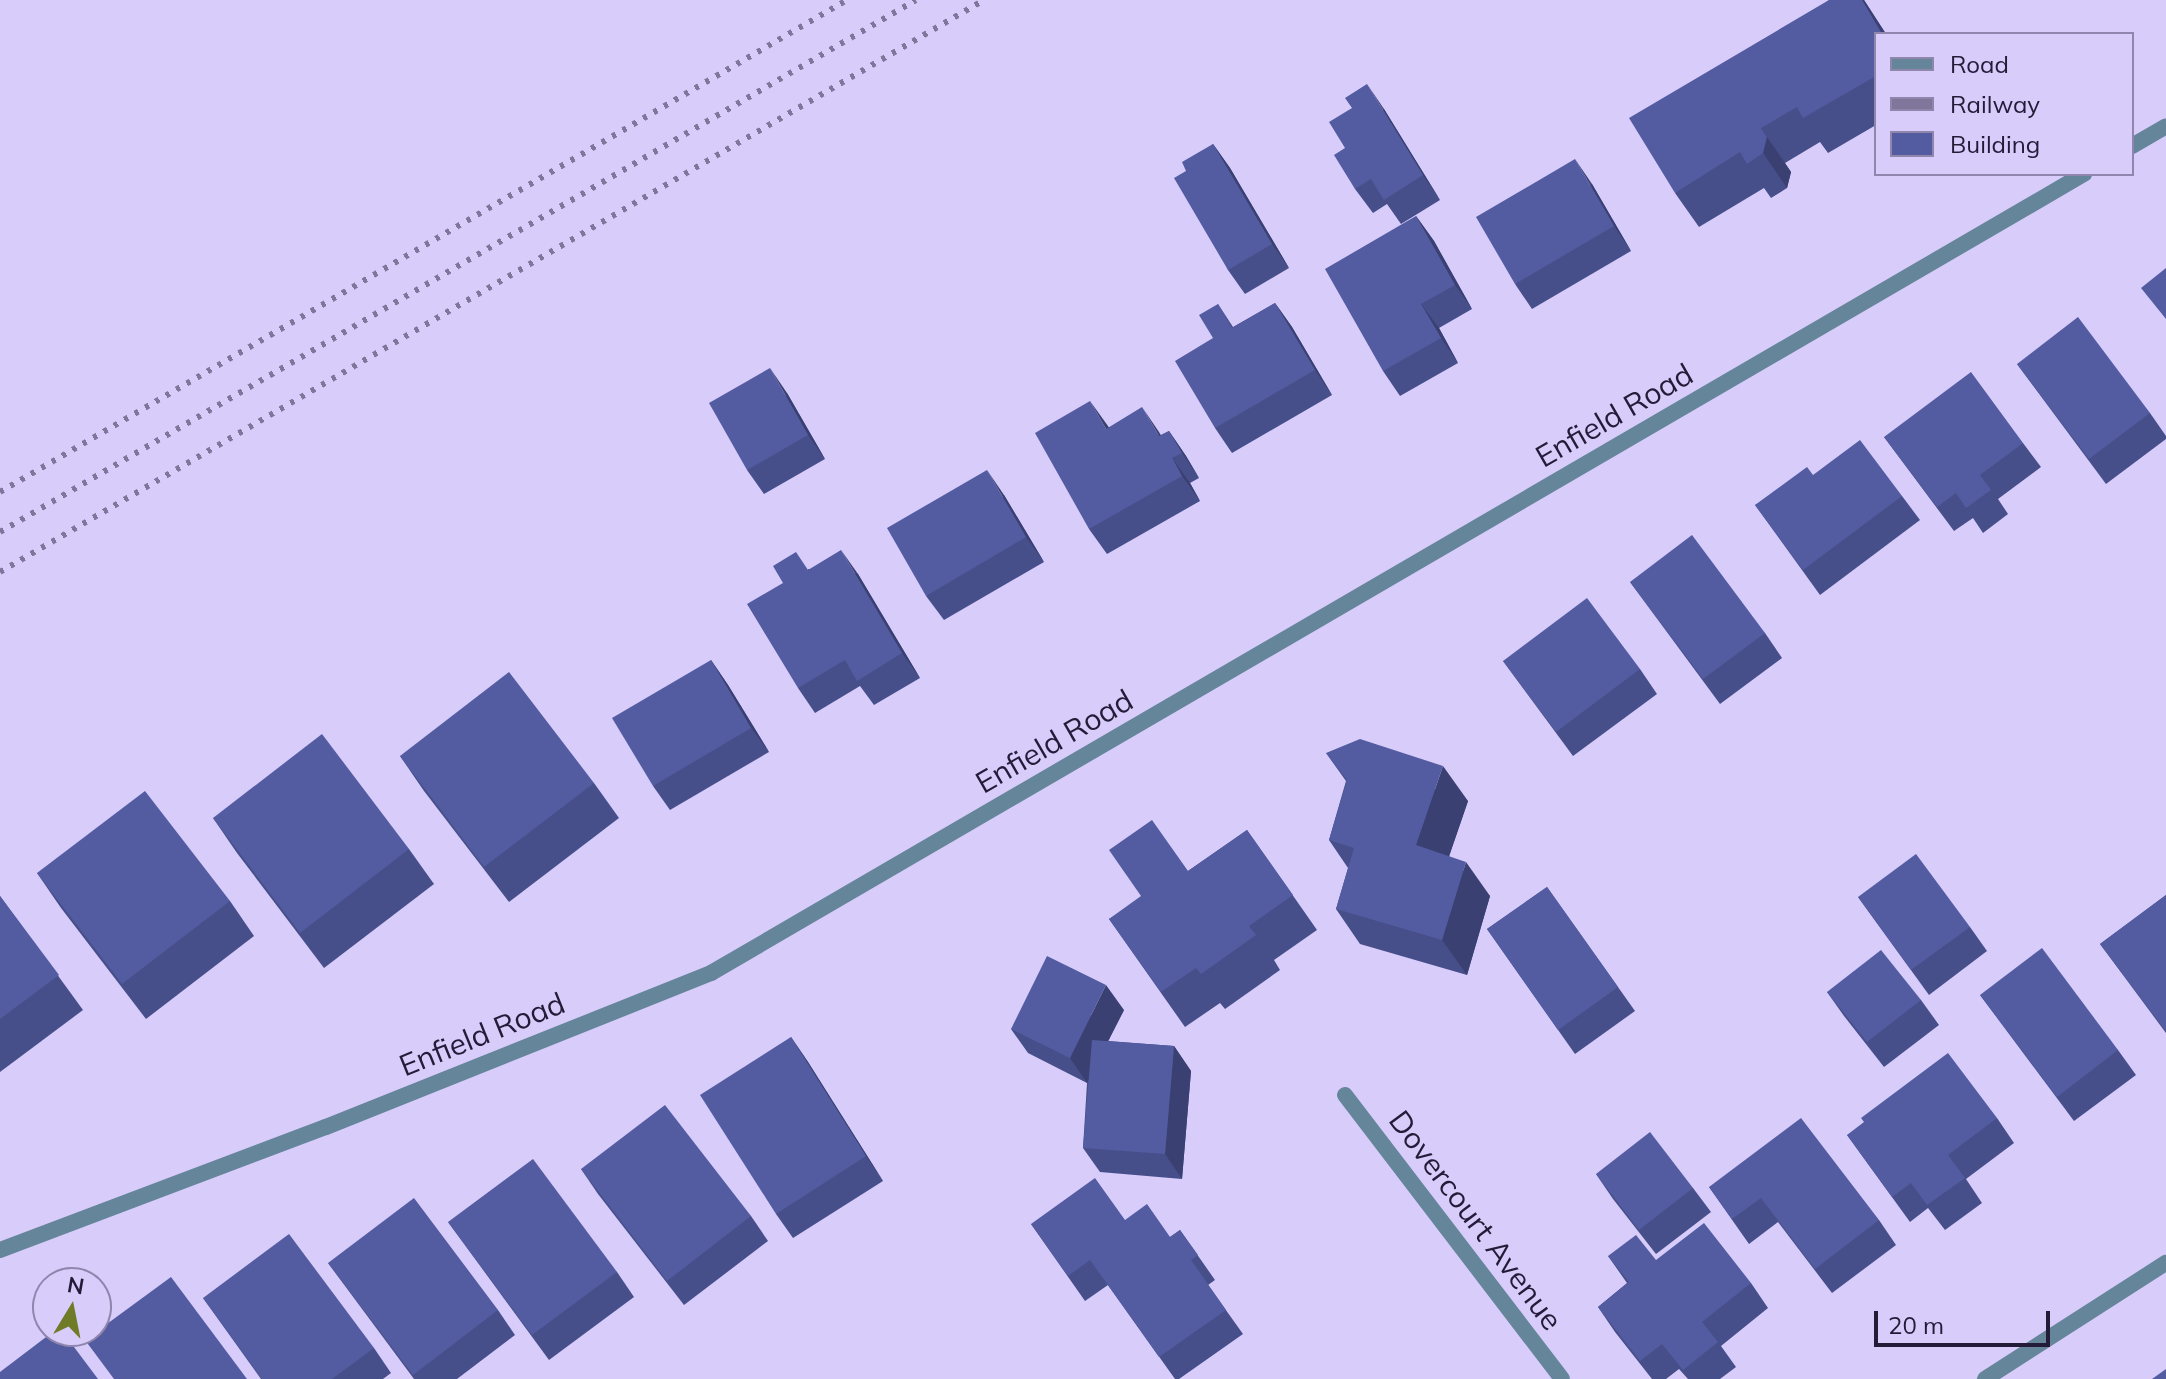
<!DOCTYPE html>
<style>
body{margin:0}
#map{position:relative;width:2166px;height:1379px;overflow:hidden;background:#d8ccfb;font-family:Mulish,sans-serif}
div>[style]{position:absolute}
.street>*{height:16px;margin:-8px;padding:0 8px;transform-origin:8px;border-radius:8px;background:#64859a}
.rail>*{height:6px;margin-top:-3px;transform-origin:0;background:repeating-linear-gradient(90deg,#80769c 0 4px,transparent 0 12px)}
.wall>*{inset:0;background:#474f8a}
.shaded-wall>*{inset:0;background:#3a4071}
.building>*{inset:0;background:#535ca1}
span{translate:-50% -50%;white-space:nowrap;text-align:center;line-height:1.15;-webkit-text-stroke:8px #d8ccfb;paint-order:stroke}
.street-label{font-size:30px;color:#241b38}
.legend{position:absolute;left:1874px;top:32px;width:260px;height:144px;box-sizing:border-box;background:#d8ccfb;border:2px solid #9085ad;margin:0;padding:10px 14px;list-style:none;font-size:24px;color:#241b38}
.legend li{display:flex;align-items:center;gap:16px;height:40px}
.legend b{width:40px;border:2px solid #9085ad}
.north{position:absolute;left:32px;top:1267px;width:80px;height:80px;box-sizing:border-box;background:#d8ccfb;border:2px solid #9085ad;border-radius:50%;rotate:10deg;font-size:22px;font-weight:700;line-height:32px;text-align:center;color:#241b38}
.north::after{content:'';display:block;margin:auto;width:28px;height:36px;background:#707b27;clip-path:polygon(50% 0,100% 100%,50% 72%,0 100%)}
.scale{position:absolute;left:1874px;top:1311px;width:176px;height:36px;box-sizing:border-box;border:4px solid #241b38;border-top:0;padding-left:10px;font-size:24px;line-height:28px;white-space:nowrap;color:#241b38;-webkit-text-stroke:6px #d8ccfb;paint-order:stroke}
</style>
<div id="map">
<div class="street">
<i style="left:2132px;top:146px;width:39px;rotate:-30deg"></i>
<i style="left:1345px;top:1095px;width:357px;rotate:52.6deg"></i>
<i style="left:0;top:1250px;width:348px;rotate:-20.7deg"></i>
<i style="left:326px;top:1127px;width:415px;rotate:-21.8deg"></i>
<i style="left:711px;top:973px;width:1589px;rotate:-30.2deg"></i>
<i style="left:1985px;top:1379px;width:215px;rotate:-32.7deg"></i>
</div>
<div class="rail">
<i style="left:0;top:492px;width:980px;rotate:-30.15deg"></i>
<i style="left:0;top:532px;width:1059px;rotate:-30.15deg"></i>
<i style="left:0;top:572px;width:1138px;rotate:-30.17deg"></i>
</div>
<div class="wall">
<i style="clip-path:polygon(1829px 0,1864px 0,1886px 34px,1876px 34px,1876px 125px,1828px 153px,1820px 142px,1785px 163px,1791px 172px,1787px 188px,1771px 198px,1764px 188px,1699px 227px,1675px 193px)"></i>
<i style="clip-path:polygon(1384px 109px,1440px 200px,1401px 224px,1387px 204px,1373px 213px,1355px 189px,1345px 148px)"></i>
<i style="clip-path:polygon(1213px 144px,1230px 168px,1289px 268px,1245px 294px,1228px 270px,1186px 171px)"></i>
<i style="clip-path:polygon(1592px 184px,1631px 251px,1532px 309px,1515px 284px)"></i>
<i style="clip-path:polygon(1416px 216px,1434px 241px,1472px 309px,1439px 328px,1458px 363px,1400px 396px,1383px 371px)"></i>
<i style="clip-path:polygon(1275px 303px,1292px 327px,1332px 395px,1232px 453px,1215px 428px,1213px 338px,1218px 304px,1233px 327px)"></i>
<i style="clip-path:polygon(2017px 364px,2150px 413px,2166px 436px,2166px 439px,2106px 484px)"></i>
<i style="clip-path:polygon(787px 393px,825px 459px,764px 494px,747px 470px)"></i>
<i style="clip-path:polygon(1108px 427px,1161px 435px,1169px 431px,1186px 456px,1199px 478px,1190px 483px,1200px 501px,1107px 554px,1089px 529px)"></i>
<i style="clip-path:polygon(1884px 437px,2023px 443px,2041px 467px,1998px 499px,2008px 514px,1983px 533px,1973px 518px,1954px 531px)"></i>
<i style="clip-path:polygon(1813px 475px,1902px 496px,1920px 520px,1820px 595px,1755px 505px)"></i>
<i style="clip-path:polygon(1004px 495px,1044px 562px,944px 620px,926px 596px)"></i>
<i style="clip-path:polygon(808px 569px,858px 574px,920px 678px,874px 705px,860px 686px,815px 713px,798px 688px)"></i>
<i style="clip-path:polygon(1630px 582px,1765px 633px,1782px 658px,1720px 704px)"></i>
<i style="clip-path:polygon(711px 660px,728px 685px,769px 752px,670px 810px,653px 786px)"></i>
<i style="clip-path:polygon(1503px 661px,1640px 669px,1657px 694px,1573px 756px)"></i>
<i style="clip-path:polygon(1326px 753px,1468px 801px,1449px 856px,1490px 896px,1467px 975px,1360px 944px,1336px 909px,1348px 868px,1329px 840px,1346px 781px)"></i>
<i style="clip-path:polygon(400px 756px,594px 783px,619px 818px,509px 902px,424px 791px)"></i>
<i style="clip-path:polygon(213px 818px,409px 849px,434px 884px,324px 968px,237px 853px)"></i>
<i style="clip-path:polygon(1247px 830px,1317px 930px,1274px 960px,1280px 970px,1225px 1009px,1220px 1003px,1185px 1027px,1109px 919px,1188px 871px)"></i>
<i style="clip-path:polygon(37px 873px,230px 901px,254px 936px,146px 1019px,61px 908px)"></i>
<i style="clip-path:polygon(1547px 887px,1635px 1011px,1575px 1054px,1487px 929px)"></i>
<i style="clip-path:polygon(2166px 895px,2166px 1033px,2100px 944px)"></i>
<i style="clip-path:polygon(0 896px,83px 1010px,0 1072px)"></i>
<i style="clip-path:polygon(1858px 897px,1970px 927px,1987px 951px,1929px 995px)"></i>
<i style="clip-path:polygon(1827px 992px,1921px 1000px,1939px 1025px,1884px 1067px,1844px 1016px)"></i>
<i style="clip-path:polygon(1980px 995px,2118px 1050px,2136px 1075px,2074px 1121px)"></i>
<i style="clip-path:polygon(1124px 1010px,1108px 1041px,1174px 1046px,1191px 1071px,1182px 1179px,1100px 1172px,1083px 1148px,1087px 1083px,1028px 1053px,1011px 1029px)"></i>
<i style="clip-path:polygon(791px 1037px,808px 1062px,883px 1181px,793px 1238px,776px 1214px)"></i>
<i style="clip-path:polygon(1997px 1118px,2014px 1143px,1966px 1179px,1982px 1203px,1945px 1230px,1928px 1208px,1910px 1222px,1847px 1135px)"></i>
<i style="clip-path:polygon(581px 1169px,751px 1216px,768px 1241px,684px 1305px,598px 1194px)"></i>
<i style="clip-path:polygon(1596px 1174px,1693px 1188px,1711px 1212px,1656px 1254px,1613px 1199px)"></i>
<i style="clip-path:polygon(1709px 1187px,1879px 1220px,1896px 1245px,1832px 1293px,1778px 1222px,1749px 1244px)"></i>
<i style="clip-path:polygon(1125px 1220px,1170px 1237px,1180px 1230px,1215px 1280px,1208px 1285px,1243px 1334px,1179px 1379px,1175px 1379px,1108px 1285px,1085px 1301px,1031px 1224px)"></i>
<i style="clip-path:polygon(448px 1222px,617px 1272px,634px 1297px,549px 1360px)"></i>
<i style="clip-path:polygon(1608px 1256px,1656px 1260px,1751px 1283px,1768px 1308px,1721px 1346px,1736px 1367px,1720px 1379px,1688px 1379px,1679px 1369px,1666px 1379px,1652px 1379px,1615px 1332px,1598px 1307px,1627px 1283px)"></i>
<i style="clip-path:polygon(328px 1263px,498px 1310px,515px 1335px,457px 1379px,414px 1379px)"></i>
<i style="clip-path:polygon(203px 1298px,374px 1348px,391px 1373px,383px 1379px,261px 1379px)"></i>
</div>
<div class="shaded-wall">
<i style="clip-path:polygon(1862px 0,1864px 0,1886px 34px,1882px 34px)"></i>
<i style="clip-path:polygon(1367px 84px,1384px 109px,1440px 200px,1423px 175px)"></i>
<i style="clip-path:polygon(1761px 128px,1791px 172px,1787px 188px,1763px 153px)"></i>
<i style="clip-path:polygon(1213px 144px,1230px 168px,1289px 268px,1272px 244px)"></i>
<i style="clip-path:polygon(1575px 159px,1592px 184px,1631px 251px,1614px 226px)"></i>
<i style="clip-path:polygon(1416px 216px,1434px 241px,1472px 309px,1455px 285px)"></i>
<i style="clip-path:polygon(1275px 303px,1292px 327px,1332px 395px,1315px 370px)"></i>
<i style="clip-path:polygon(1421px 304px,1439px 328px,1458px 363px,1441px 338px)"></i>
<i style="clip-path:polygon(770px 368px,787px 393px,825px 459px,808px 435px)"></i>
<i style="clip-path:polygon(1090px 401px,1108px 426px,1123px 453px,1106px 429px)"></i>
<i style="clip-path:polygon(1142px 407px,1159px 432px,1176px 461px,1159px 436px)"></i>
<i style="clip-path:polygon(1169px 431px,1186px 456px,1199px 478px,1182px 453px)"></i>
<i style="clip-path:polygon(1172px 458px,1190px 483px,1200px 501px,1182px 476px)"></i>
<i style="clip-path:polygon(987px 470px,1004px 495px,1044px 562px,1026px 537px)"></i>
<i style="clip-path:polygon(841px 550px,858px 574px,920px 678px,902px 653px)"></i>
<i style="clip-path:polygon(711px 660px,728px 685px,769px 752px,751px 728px)"></i>
<i style="clip-path:polygon(1443px 766px,1468px 801px,1441px 880px,1416px 845px)"></i>
<i style="clip-path:polygon(1466px 862px,1490px 896px,1467px 975px,1442px 940px)"></i>
<i style="clip-path:polygon(1106px 985px,1124px 1010px,1087px 1083px,1070px 1058px)"></i>
<i style="clip-path:polygon(791px 1037px,808px 1062px,883px 1181px,866px 1156px)"></i>
<i style="clip-path:polygon(1174px 1046px,1191px 1071px,1182px 1179px,1165px 1154px)"></i>
</div>
<div class="building">
<i style="clip-path:polygon(1829px 0,1862px 0,1882px 34px,1876px 34px,1876px 76px,1803px 118px,1797px 107px,1761px 128px,1767px 137px,1763px 153px,1747px 164px,1740px 152px,1675px 193px,1629px 118px)"></i>
<i style="clip-path:polygon(1367px 84px,1423px 175px,1384px 200px,1371px 179px,1355px 189px,1334px 155px,1345px 148px,1329px 122px,1352px 108px,1345px 98px)"></i>
<i style="clip-path:polygon(1213px 144px,1272px 244px,1228px 270px,1174px 178px,1186px 171px,1182px 162px)"></i>
<i style="clip-path:polygon(1575px 159px,1614px 226px,1515px 284px,1476px 217px)"></i>
<i style="clip-path:polygon(1416px 216px,1455px 285px,1421px 304px,1441px 338px,1383px 371px,1325px 269px)"></i>
<i style="clip-path:polygon(2166px 268px,2166px 319px,2141px 288px)"></i>
<i style="clip-path:polygon(1275px 303px,1315px 370px,1215px 428px,1175px 361px,1213px 338px,1199px 315px,1218px 304px,1232px 328px)"></i>
<i style="clip-path:polygon(2078px 317px,2150px 413px,2089px 459px,2017px 364px)"></i>
<i style="clip-path:polygon(770px 368px,808px 435px,747px 470px,709px 403px)"></i>
<i style="clip-path:polygon(1971px 372px,2023px 443px,1980px 475px,1991px 490px,1966px 508px,1956px 493px,1937px 507px,1884px 437px)"></i>
<i style="clip-path:polygon(1090px 401px,1106px 429px,1142px 407px,1159px 436px,1169px 431px,1182px 453px,1172px 458px,1182px 476px,1089px 529px,1035px 433px)"></i>
<i style="clip-path:polygon(1860px 440px,1902px 496px,1803px 570px,1755px 505px,1807px 467px,1813px 475px)"></i>
<i style="clip-path:polygon(987px 470px,1026px 537px,926px 596px,887px 528px)"></i>
<i style="clip-path:polygon(1692px 535px,1765px 633px,1703px 679px,1630px 582px)"></i>
<i style="clip-path:polygon(841px 550px,902px 653px,857px 681px,845px 660px,798px 688px,747px 604px,783px 583px,773px 566px,796px 552px,808px 570px)"></i>
<i style="clip-path:polygon(1587px 598px,1640px 669px,1556px 732px,1503px 661px)"></i>
<i style="clip-path:polygon(711px 660px,751px 728px,653px 786px,612px 718px)"></i>
<i style="clip-path:polygon(509px 672px,594px 783px,484px 867px,400px 756px)"></i>
<i style="clip-path:polygon(322px 734px,409px 849px,300px 933px,213px 818px)"></i>
<i style="clip-path:polygon(1360px 739px,1443px 766px,1416px 845px,1466px 862px,1442px 940px,1336px 909px,1354px 848px,1329px 840px,1347px 780px,1326px 753px)"></i>
<i style="clip-path:polygon(145px 791px,230px 901px,122px 984px,37px 873px)"></i>
<i style="clip-path:polygon(1152px 820px,1188px 871px,1247px 830px,1293px 895px,1249px 926px,1256px 935px,1201px 974px,1196px 968px,1161px 992px,1109px 919px,1141px 896px,1109px 850px)"></i>
<i style="clip-path:polygon(1916px 854px,1970px 927px,1911px 970px,1858px 897px)"></i>
<i style="clip-path:polygon(1547px 887px,1618px 987px,1558px 1030px,1487px 929px)"></i>
<i style="clip-path:polygon(2166px 895px,2166px 1029px,2165px 1030px,2100px 944px)"></i>
<i style="clip-path:polygon(0 896px,59px 975px,0 1019px)"></i>
<i style="clip-path:polygon(2042px 948px,2118px 1050px,2057px 1097px,1980px 995px)"></i>
<i style="clip-path:polygon(1881px 950px,1921px 1000px,1867px 1042px,1827px 992px)"></i>
<i style="clip-path:polygon(1047px 956px,1106px 985px,1070px 1058px,1011px 1029px)"></i>
<i style="clip-path:polygon(791px 1037px,866px 1156px,776px 1214px,700px 1095px)"></i>
<i style="clip-path:polygon(1092px 1040px,1174px 1046px,1165px 1154px,1083px 1148px)"></i>
<i style="clip-path:polygon(1948px 1053px,1997px 1118px,1948px 1155px,1965px 1178px,1927px 1205px,1911px 1183px,1892px 1197px,1847px 1135px,1864px 1122px,1861px 1118px)"></i>
<i style="clip-path:polygon(665px 1105px,751px 1216px,667px 1281px,581px 1169px)"></i>
<i style="clip-path:polygon(1801px 1118px,1879px 1220px,1815px 1269px,1761px 1198px,1732px 1219px,1709px 1187px)"></i>
<i style="clip-path:polygon(1650px 1132px,1693px 1188px,1639px 1230px,1596px 1174px)"></i>
<i style="clip-path:polygon(533px 1159px,617px 1272px,532px 1335px,448px 1222px)"></i>
<i style="clip-path:polygon(1095px 1178px,1125px 1220px,1147px 1204px,1170px 1237px,1180px 1230px,1198px 1255px,1191px 1260px,1226px 1310px,1159px 1357px,1090px 1260px,1068px 1276px,1031px 1224px)"></i>
<i style="clip-path:polygon(414px 1198px,498px 1310px,413px 1375px,328px 1263px)"></i>
<i style="clip-path:polygon(1704px 1223px,1751px 1283px,1702px 1322px,1718px 1342px,1683px 1370px,1662px 1344px,1640px 1361px,1598px 1307px,1629px 1282px,1608px 1256px,1636px 1235px,1656px 1260px)"></i>
<i style="clip-path:polygon(289px 1234px,374px 1348px,332px 1379px,262px 1379px,203px 1298px)"></i>
<i style="clip-path:polygon(171px 1277px,247px 1379px,114px 1379px,85px 1340px)"></i>
<i style="clip-path:polygon(54px 1331px,62px 1331px,98px 1379px,0 1379px,0 1372px)"></i>
<i style="clip-path:polygon(2166px 1369px,2166px 1379px,2152px 1379px)"></i>
</div>
<div class="street-label">
<span style="left:1614px;top:415px;rotate:-30deg">Enfield Road</span>
<span style="left:1054px;top:741px;rotate:-30deg">Enfield Road</span>
<span style="left:482px;top:1034px;rotate:-22deg">Enfield Road</span>
<span style="left:1476px;top:1220px;rotate:53deg">Dovercourt Avenue</span>
</div>
<ul class="legend">
<li><b style="height:10px;background:#64859a"></b>Road</li>
<li><b style="height:10px;background:#80769c"></b>Railway</li>
<li><b style="height:22px;background:#535ca1"></b>Building</li>
</ul>
<div class="north">N</div>
<div class="scale">20 m</div>
</div>
